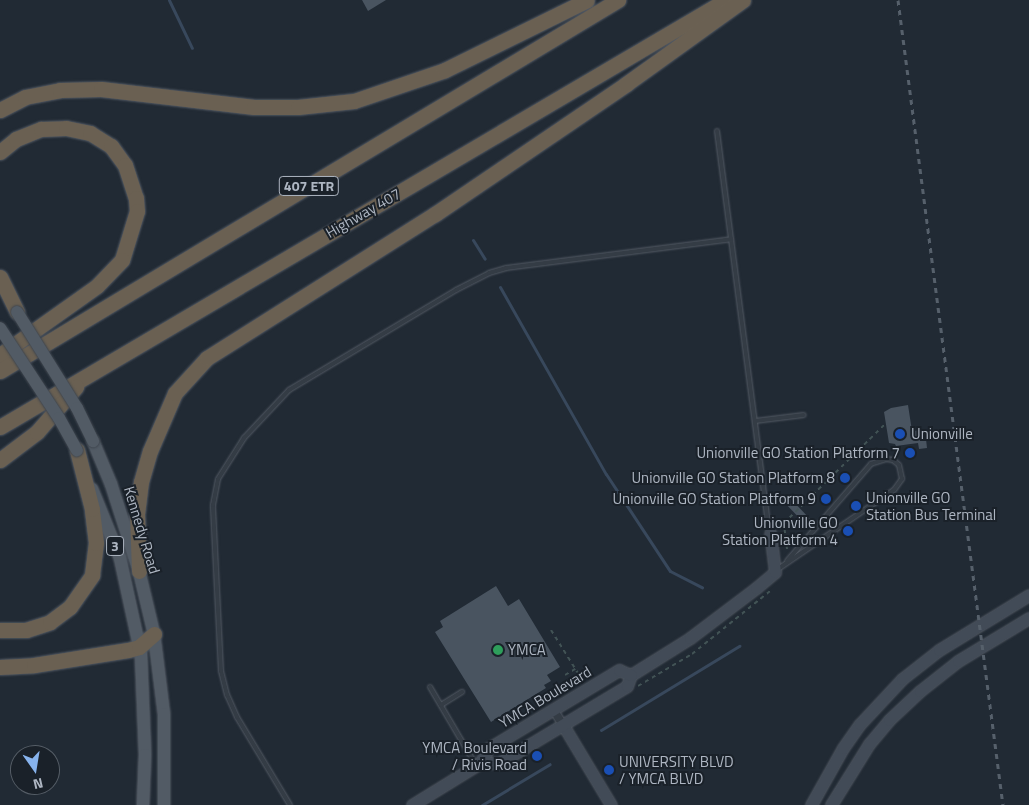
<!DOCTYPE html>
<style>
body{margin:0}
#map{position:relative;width:1029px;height:805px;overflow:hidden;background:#212a34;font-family:"Titillium Web",sans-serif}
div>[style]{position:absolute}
.stream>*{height:3px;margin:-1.5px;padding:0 1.5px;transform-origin:1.5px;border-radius:1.5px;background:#38485c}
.building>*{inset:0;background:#495460}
.path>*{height:2px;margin-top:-1px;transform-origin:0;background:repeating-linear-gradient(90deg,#425355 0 4px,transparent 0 8px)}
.roads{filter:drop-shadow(0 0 1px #525963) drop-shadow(0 0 1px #525963)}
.lane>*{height:4px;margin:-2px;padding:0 2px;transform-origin:2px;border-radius:2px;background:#343c45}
.street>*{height:8px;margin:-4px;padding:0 4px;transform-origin:4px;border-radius:4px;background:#343c45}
.secondary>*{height:11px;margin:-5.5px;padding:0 5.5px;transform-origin:5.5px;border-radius:5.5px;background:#424b57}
.primary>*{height:12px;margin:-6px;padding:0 6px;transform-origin:6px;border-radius:6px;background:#525b65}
.highway>*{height:15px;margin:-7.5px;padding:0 7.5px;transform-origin:7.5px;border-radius:7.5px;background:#6a6052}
.rail>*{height:3px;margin-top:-1.5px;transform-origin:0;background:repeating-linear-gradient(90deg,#56606b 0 5px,transparent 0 10px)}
.bridges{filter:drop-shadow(0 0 1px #3e454e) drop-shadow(0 0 1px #3e454e)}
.primary-bridge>*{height:12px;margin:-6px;padding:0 6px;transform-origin:6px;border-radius:6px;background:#525b65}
.dots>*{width:14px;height:14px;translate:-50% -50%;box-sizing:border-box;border:2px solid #1a2129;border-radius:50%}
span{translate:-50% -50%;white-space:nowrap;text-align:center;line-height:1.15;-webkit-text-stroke:4px #1a2129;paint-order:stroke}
.shield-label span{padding:1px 4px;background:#1a2129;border:1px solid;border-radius:4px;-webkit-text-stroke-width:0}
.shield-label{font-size:14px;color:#aeb6c2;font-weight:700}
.street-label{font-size:15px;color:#aeb6c2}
.poi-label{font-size:15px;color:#aeb6c2}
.left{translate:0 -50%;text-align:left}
.right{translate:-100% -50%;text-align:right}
.north{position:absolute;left:10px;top:745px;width:50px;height:50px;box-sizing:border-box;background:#1a2129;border:1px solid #555d66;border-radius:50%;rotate:167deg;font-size:14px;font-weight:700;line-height:20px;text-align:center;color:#aeb6c2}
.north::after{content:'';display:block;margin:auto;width:18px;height:22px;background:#87b3ed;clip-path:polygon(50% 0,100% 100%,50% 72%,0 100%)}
</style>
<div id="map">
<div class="stream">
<i style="left:169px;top:0;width:53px;rotate:64.4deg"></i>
<i style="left:473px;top:240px;width:22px;rotate:58deg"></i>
<i style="left:500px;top:287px;width:215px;rotate:60.5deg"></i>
<i style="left:606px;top:474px;width:116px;rotate:56.6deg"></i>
<i style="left:670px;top:571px;width:36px;rotate:27deg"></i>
<i style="left:601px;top:730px;width:162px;rotate:-31.3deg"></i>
<i style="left:482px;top:805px;width:79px;rotate:-31.1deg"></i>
</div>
<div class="building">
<i style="clip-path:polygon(362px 0,386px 0,368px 11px)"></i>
<i style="clip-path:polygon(908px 405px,912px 431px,925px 430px,927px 448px,919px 449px,918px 443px,896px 446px,895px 444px,889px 443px,884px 412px,891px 408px)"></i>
<i style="clip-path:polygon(787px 495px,812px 521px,807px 526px,782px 500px)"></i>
<i style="clip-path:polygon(496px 586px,508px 606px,519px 599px,560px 667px,547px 675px,551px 681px,544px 685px,546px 688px,491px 722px,435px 632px,443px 627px,440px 621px)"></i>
</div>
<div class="path">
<i style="left:787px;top:549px;width:26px;rotate:-97deg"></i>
<i style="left:784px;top:523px;width:141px;rotate:-44.4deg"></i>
<i style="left:551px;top:630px;width:57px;rotate:58deg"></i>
<i style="left:565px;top:675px;width:12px;rotate:-31deg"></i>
<i style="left:638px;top:686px;width:63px;rotate:-30.7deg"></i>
<i style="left:692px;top:654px;width:100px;rotate:-38.9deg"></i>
</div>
<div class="roads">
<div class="lane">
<i style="left:717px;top:131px;width:403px;rotate:82.6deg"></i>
<i style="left:755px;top:421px;width:49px;rotate:-7deg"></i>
<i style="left:778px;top:569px;width:140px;rotate:-34.3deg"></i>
<i style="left:894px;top:490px;width:14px;rotate:-54deg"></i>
<i style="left:902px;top:479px;width:14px;rotate:-102deg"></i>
<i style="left:899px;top:465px;width:8px;rotate:-140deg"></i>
<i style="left:893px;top:460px;width:7px;rotate:-172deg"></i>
<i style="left:886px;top:459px;width:16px;rotate:162deg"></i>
<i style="left:871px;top:464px;width:128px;rotate:130.9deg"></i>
<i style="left:430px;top:687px;width:91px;rotate:59.5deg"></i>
<i style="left:441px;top:705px;width:25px;rotate:-32deg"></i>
<i style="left:290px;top:805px;width:103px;rotate:-121.1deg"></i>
<i style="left:237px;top:717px;width:24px;rotate:-114deg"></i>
<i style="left:227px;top:695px;width:25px;rotate:-104deg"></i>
<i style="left:221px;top:671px;width:166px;rotate:-92.8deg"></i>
<i style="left:213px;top:505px;width:26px;rotate:-79deg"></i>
<i style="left:218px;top:479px;width:49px;rotate:-57.6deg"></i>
<i style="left:244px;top:438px;width:66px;rotate:-46.8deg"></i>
<i style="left:289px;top:390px;width:195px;rotate:-30.9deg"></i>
<i style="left:456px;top:290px;width:37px;rotate:-27deg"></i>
<i style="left:489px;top:273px;width:18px;rotate:-16deg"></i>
<i style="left:506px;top:268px;width:227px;rotate:-7.3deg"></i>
</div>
<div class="street">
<i style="left:553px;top:709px;width:19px;rotate:58deg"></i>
</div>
<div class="secondary">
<i style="left:563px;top:725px;width:93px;rotate:59deg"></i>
<i style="left:480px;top:763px;width:19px"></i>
<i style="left:499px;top:763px;width:149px;rotate:-31deg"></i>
<i style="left:627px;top:686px;width:12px;rotate:-70deg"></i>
<i style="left:631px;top:675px;width:70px;rotate:-32.1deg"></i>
<i style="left:690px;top:638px;width:83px;rotate:-37.1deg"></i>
<i style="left:756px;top:588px;width:25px;rotate:-40deg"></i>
<i style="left:775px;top:572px;width:39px;rotate:-97deg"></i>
<i style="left:412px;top:805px;width:80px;rotate:-31.7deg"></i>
<i style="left:480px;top:763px;width:17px;rotate:-59deg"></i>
<i style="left:489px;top:748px;width:152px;rotate:-31deg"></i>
<i style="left:619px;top:670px;width:13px;rotate:23deg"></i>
<i style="left:811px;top:805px;width:65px;rotate:-60.7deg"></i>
<i style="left:843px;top:748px;width:29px;rotate:-55deg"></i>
<i style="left:860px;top:724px;width:62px;rotate:-47deg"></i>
<i style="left:902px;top:679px;width:47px;rotate:-38.1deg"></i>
<i style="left:939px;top:650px;width:105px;rotate:-31.4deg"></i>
<i style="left:831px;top:805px;width:72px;rotate:-58.1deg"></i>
<i style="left:869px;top:744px;width:31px;rotate:-50deg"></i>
<i style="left:889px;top:720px;width:42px;rotate:-43.1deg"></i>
<i style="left:920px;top:691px;width:48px;rotate:-38.3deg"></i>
<i style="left:958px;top:661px;width:83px;rotate:-31.2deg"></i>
</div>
<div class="primary">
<i style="left:93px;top:441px;width:47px;rotate:67.3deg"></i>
<i style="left:111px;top:484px;width:91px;rotate:72.2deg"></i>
<i style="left:139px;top:571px;width:65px;rotate:76.6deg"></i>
<i style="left:154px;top:634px;width:81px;rotate:82.9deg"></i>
<i style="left:164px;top:714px;width:91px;rotate:90deg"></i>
<i style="left:92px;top:489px;width:74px;rotate:67.9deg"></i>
<i style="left:120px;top:558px;width:98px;rotate:77.7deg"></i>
<i style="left:141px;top:654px;width:101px;rotate:87.7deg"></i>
<i style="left:145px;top:755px;width:50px;rotate:92.3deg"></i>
</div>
<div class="highway">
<i style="left:0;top:110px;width:28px;rotate:-27deg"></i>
<i style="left:25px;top:97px;width:36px;rotate:-11deg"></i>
<i style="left:60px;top:90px;width:41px;rotate:-1.4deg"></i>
<i style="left:101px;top:89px;width:154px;rotate:6.7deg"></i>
<i style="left:254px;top:107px;width:44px"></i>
<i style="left:298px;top:107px;width:56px;rotate:-6.1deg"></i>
<i style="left:354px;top:101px;width:96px;rotate:-18.8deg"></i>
<i style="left:445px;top:70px;width:158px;rotate:-26.2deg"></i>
<i style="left:0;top:152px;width:21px;rotate:-39deg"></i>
<i style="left:16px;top:139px;width:27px;rotate:-22deg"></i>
<i style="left:41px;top:129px;width:25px;rotate:-2deg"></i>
<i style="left:66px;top:128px;width:25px;rotate:12deg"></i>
<i style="left:90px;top:133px;width:25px;rotate:32deg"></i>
<i style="left:111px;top:146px;width:24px;rotate:54deg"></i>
<i style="left:125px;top:165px;width:35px;rotate:72deg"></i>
<i style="left:136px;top:198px;width:13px;rotate:86deg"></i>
<i style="left:137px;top:211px;width:51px;rotate:107deg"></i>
<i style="left:122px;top:260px;width:36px;rotate:134deg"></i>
<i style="left:97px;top:286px;width:119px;rotate:144.6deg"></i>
<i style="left:0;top:277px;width:39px;rotate:64deg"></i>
<i style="left:0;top:371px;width:721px;rotate:-30.98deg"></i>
<i style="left:0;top:427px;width:842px;rotate:-30.46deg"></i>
<i style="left:0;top:460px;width:46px;rotate:-37.1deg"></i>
<i style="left:37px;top:432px;width:60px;rotate:-49.1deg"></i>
<i style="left:139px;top:571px;width:57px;rotate:-92deg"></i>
<i style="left:137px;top:514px;width:32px;rotate:-83deg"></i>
<i style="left:141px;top:482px;width:32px;rotate:-74deg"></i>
<i style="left:150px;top:451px;width:63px;rotate:-66.7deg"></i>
<i style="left:175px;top:393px;width:47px;rotate:-47.6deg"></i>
<i style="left:207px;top:358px;width:270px;rotate:-32.3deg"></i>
<i style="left:435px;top:214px;width:231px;rotate:-34.2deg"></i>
<i style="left:626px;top:84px;width:144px;rotate:-35.7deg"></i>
<i style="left:0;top:630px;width:26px"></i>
<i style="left:26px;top:630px;width:25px;rotate:-18deg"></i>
<i style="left:50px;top:622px;width:25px;rotate:-37deg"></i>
<i style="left:70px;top:607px;width:39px;rotate:-55deg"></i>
<i style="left:92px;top:575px;width:32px;rotate:-83deg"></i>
<i style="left:96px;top:543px;width:34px;rotate:-97deg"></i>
<i style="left:92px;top:509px;width:61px;rotate:-104.3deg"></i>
<i style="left:0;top:667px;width:34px;rotate:-3deg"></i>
<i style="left:34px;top:665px;width:95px;rotate:-9.1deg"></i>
<i style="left:128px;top:650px;width:11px;rotate:-15deg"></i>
<i style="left:139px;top:647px;width:20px;rotate:-41deg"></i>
</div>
</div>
<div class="rail">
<i style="left:898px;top:0;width:812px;rotate:82.57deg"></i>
</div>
<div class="bridges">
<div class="primary-bridge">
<i style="left:17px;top:312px;width:113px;rotate:58deg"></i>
<i style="left:77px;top:408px;width:37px;rotate:64deg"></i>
<i style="left:0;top:328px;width:108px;rotate:56.8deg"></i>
<i style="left:59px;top:418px;width:37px;rotate:61deg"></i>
</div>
</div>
<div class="dots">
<i style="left:900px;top:434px;background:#1a4fb4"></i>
<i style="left:910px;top:453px;background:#1a4fb4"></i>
<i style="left:845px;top:478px;background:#1a4fb4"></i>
<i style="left:826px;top:499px;background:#1a4fb4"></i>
<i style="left:856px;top:506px;background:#1a4fb4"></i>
<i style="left:848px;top:531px;background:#1a4fb4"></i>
<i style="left:498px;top:650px;background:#2e9e5b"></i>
<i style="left:537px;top:756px;background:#1a4fb4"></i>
<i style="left:609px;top:770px;background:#1a4fb4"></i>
</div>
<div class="shield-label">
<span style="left:309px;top:186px">407 ETR</span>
<span style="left:115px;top:546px">3</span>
</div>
<div class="street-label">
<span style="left:363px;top:213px;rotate:-30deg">Highway 407</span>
<span style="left:142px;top:530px;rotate:73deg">Kennedy Road</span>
<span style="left:545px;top:697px;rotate:-31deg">YMCA Boulevard</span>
</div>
<div class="poi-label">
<span class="left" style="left:911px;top:434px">Unionville</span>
<span class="right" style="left:900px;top:453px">Unionville GO Station Platform 7</span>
<span class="right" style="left:835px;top:478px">Unionville GO Station Platform 8</span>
<span class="left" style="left:866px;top:506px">Unionville GO<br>Station Bus Terminal</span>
<span class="right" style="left:816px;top:499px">Unionville GO Station Platform 9</span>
<span class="right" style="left:838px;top:531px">Unionville GO<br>Station Platform 4</span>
<span class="left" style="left:508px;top:650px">YMCA</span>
<span class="right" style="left:527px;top:756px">YMCA Boulevard<br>/ Rivis Road</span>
<span class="left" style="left:619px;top:770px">UNIVERSITY BLVD<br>/ YMCA BLVD</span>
</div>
<div class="north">N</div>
</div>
